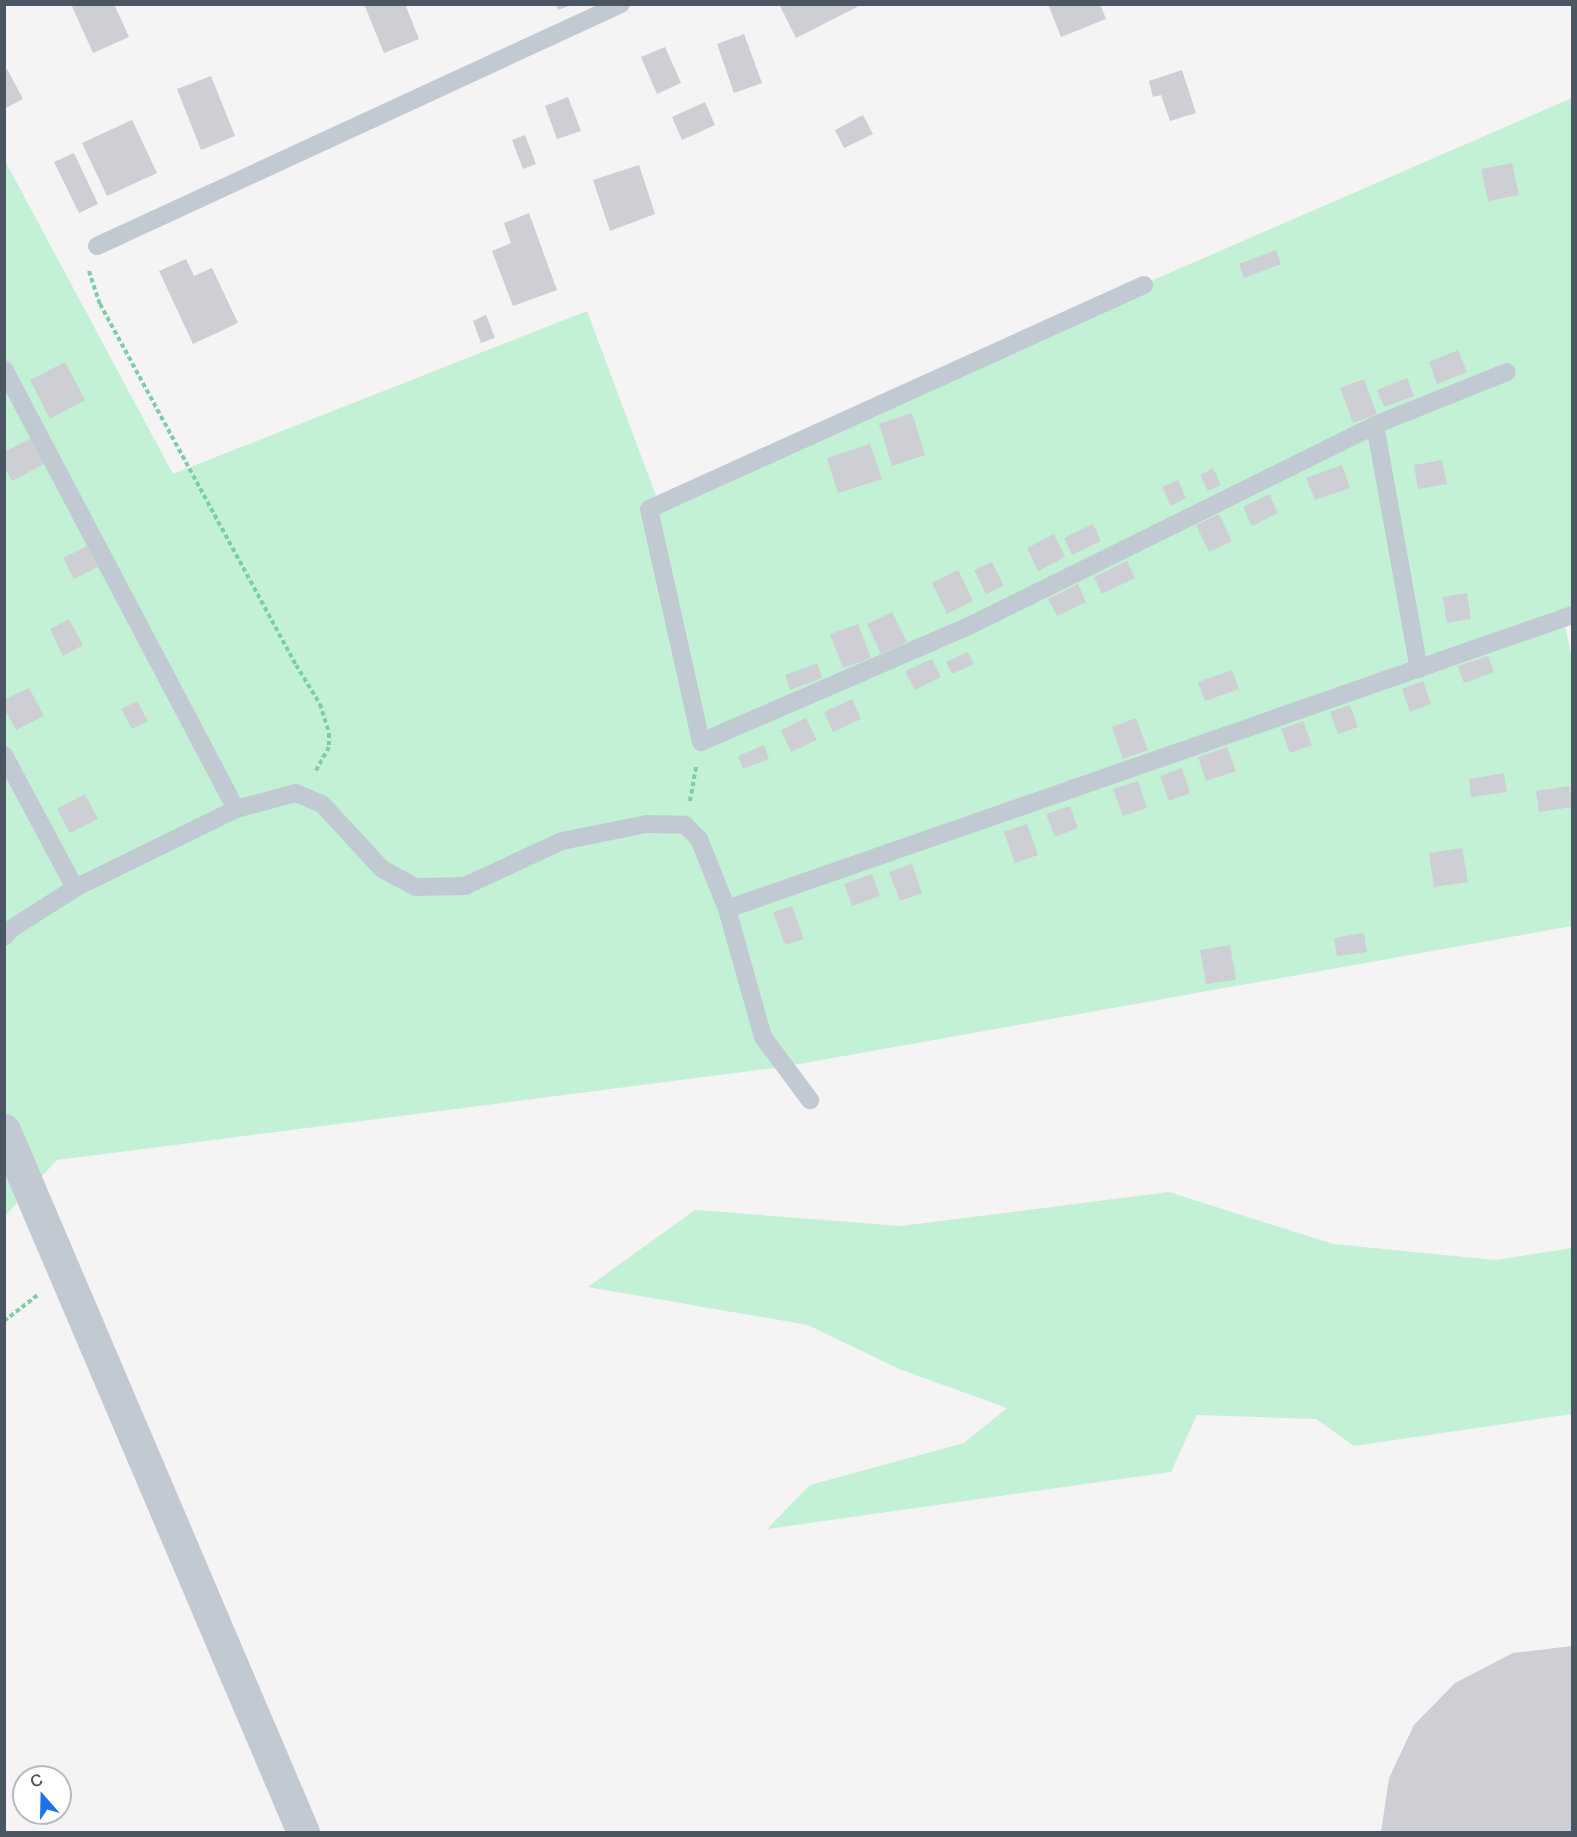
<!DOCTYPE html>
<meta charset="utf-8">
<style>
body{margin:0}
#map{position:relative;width:1577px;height:1837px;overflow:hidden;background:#f5f3f3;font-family:Manrope,sans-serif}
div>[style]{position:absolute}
.green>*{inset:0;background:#c3f1d5}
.building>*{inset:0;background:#cdcfd5}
.path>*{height:4px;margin-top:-2px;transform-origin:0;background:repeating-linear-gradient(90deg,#7ad0a6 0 4.5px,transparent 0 7.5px)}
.lane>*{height:18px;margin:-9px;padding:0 9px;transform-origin:9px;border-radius:9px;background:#c1cad2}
.street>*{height:33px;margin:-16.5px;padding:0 16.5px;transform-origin:16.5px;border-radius:16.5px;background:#c1cad2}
span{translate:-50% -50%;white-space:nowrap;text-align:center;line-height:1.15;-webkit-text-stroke:4.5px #fff;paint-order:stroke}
.frame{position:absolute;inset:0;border:6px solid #4a5661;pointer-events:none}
.north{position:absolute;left:12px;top:1765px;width:60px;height:60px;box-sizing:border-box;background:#fff;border:2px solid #b7bbc0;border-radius:50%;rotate:340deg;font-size:16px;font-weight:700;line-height:24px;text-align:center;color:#4a5661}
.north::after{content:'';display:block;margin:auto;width:21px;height:27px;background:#1a73e8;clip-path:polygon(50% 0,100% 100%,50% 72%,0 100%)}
</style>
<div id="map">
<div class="green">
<i style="clip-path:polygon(1572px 98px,1572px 619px,1564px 621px,1572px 658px,1572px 926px,782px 1067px,57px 1160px,5px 1216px,4px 159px,173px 474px,587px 311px,656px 496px)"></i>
<i style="clip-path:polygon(1169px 1192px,1333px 1244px,1495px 1260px,1572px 1248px,1572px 1414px,1354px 1446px,1316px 1419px,1197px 1415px,1171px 1472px,767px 1529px,810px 1485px,964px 1443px,1007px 1408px,899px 1369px,808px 1325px,588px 1287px,695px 1210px,901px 1226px)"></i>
</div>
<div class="building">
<i style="clip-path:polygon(71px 4px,114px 4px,129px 37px,93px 53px)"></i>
<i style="clip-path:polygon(364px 4px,405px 4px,419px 39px,384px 53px)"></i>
<i style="clip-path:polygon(556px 4px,572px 4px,572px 5px,558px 10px)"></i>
<i style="clip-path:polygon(779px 4px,863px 4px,796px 38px)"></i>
<i style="clip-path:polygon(1048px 4px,1100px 4px,1106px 19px,1061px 37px)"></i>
<i style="clip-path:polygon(744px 34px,762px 83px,734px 93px,717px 44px)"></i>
<i style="clip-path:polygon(665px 47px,681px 83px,657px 94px,641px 57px)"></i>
<i style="clip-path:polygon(7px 69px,23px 99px,4px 109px,4px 71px)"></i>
<i style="clip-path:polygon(1182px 70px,1196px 113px,1170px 121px,1161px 95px,1153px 97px,1149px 81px)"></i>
<i style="clip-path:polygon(211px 76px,235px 136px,201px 150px,177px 89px)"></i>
<i style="clip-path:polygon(568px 97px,581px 131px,557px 139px,545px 106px)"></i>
<i style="clip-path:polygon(705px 102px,715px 125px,682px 140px,672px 117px)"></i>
<i style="clip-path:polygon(863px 115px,873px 134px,844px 148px,835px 130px)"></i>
<i style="clip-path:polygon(132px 120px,157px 173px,107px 196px,82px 143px)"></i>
<i style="clip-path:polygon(525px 135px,536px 164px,523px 169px,512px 140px)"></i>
<i style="clip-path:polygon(74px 153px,98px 204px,79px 213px,54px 162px)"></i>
<i style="clip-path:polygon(1512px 163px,1519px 195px,1488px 201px,1481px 169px)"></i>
<i style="clip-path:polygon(639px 165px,655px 214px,610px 231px,593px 180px)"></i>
<i style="clip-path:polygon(529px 213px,557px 290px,513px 306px,492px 251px,511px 243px,504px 223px)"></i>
<i style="clip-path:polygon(1276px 250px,1281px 264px,1244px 278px,1239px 264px)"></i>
<i style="clip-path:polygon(186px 259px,194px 276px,212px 268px,238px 323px,193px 344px,159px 271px)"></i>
<i style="clip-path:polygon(486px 315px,495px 338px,481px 343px,473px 321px)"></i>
<i style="clip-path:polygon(1458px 350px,1467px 372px,1437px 384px,1429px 362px)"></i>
<i style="clip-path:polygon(65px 362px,85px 400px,50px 419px,30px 380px)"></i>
<i style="clip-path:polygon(1407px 378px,1414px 396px,1384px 407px,1377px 390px)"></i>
<i style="clip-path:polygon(1364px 379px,1377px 414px,1353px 423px,1340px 388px)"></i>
<i style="clip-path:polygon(912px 413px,925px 455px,892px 466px,879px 424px)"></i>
<i style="clip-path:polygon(33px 437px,46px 463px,12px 481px,4px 466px,4px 452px)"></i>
<i style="clip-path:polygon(870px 444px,882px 479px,838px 493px,827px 458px)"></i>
<i style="clip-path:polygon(1442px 460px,1447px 484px,1418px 489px,1414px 465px)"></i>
<i style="clip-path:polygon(1342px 465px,1350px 488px,1315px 500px,1306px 478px)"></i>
<i style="clip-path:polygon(1213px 468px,1221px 485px,1208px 491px,1200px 475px)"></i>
<i style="clip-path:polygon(1178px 480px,1186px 498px,1171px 506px,1162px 487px)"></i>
<i style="clip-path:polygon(1269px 494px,1278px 513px,1252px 526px,1243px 507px)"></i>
<i style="clip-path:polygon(1219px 514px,1232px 541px,1209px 552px,1196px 525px)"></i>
<i style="clip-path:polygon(1093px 524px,1101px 541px,1072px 555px,1064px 538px)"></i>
<i style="clip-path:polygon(1054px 534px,1065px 557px,1038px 571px,1027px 548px)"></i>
<i style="clip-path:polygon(87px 546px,98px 567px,74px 579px,63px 558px)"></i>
<i style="clip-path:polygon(1127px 561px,1135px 578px,1102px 594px,1094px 577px)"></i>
<i style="clip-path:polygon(992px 562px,1004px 586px,986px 594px,974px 570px)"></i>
<i style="clip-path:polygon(958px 570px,973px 601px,947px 614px,932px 583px)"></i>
<i style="clip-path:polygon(1078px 584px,1086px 602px,1057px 616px,1048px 599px)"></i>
<i style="clip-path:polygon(1467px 593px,1471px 619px,1447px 623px,1443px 597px)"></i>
<i style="clip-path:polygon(892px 612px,907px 642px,881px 654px,867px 624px)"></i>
<i style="clip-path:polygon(69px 619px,83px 645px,63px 656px,50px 629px)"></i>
<i style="clip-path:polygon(858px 624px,871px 658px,843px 668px,830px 634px)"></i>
<i style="clip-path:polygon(968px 652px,974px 664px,952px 674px,946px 662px)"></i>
<i style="clip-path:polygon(1488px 656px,1494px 672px,1464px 683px,1458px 666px)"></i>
<i style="clip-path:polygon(932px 659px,941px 677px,915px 690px,905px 671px)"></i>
<i style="clip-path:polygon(817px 663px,822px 678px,790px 690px,785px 675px)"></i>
<i style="clip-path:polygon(1232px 670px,1239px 689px,1205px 701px,1198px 682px)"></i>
<i style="clip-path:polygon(1423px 681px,1431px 704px,1410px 712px,1402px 689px)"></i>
<i style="clip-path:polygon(29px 688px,44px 716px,16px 730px,4px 708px,4px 700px)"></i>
<i style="clip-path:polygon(852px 699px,861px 719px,833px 732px,824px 712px)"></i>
<i style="clip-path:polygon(137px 701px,148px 721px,132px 729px,121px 709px)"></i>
<i style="clip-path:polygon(1350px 705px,1358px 727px,1338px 734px,1330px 712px)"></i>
<i style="clip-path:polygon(806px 718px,817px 740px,791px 752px,781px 730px)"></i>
<i style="clip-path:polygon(1136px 718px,1148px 750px,1123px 759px,1112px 727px)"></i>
<i style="clip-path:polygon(1303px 721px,1312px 745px,1290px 753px,1281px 729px)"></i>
<i style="clip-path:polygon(764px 745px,769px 759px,743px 769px,738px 756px)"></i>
<i style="clip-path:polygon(1227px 747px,1236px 771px,1206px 781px,1198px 757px)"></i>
<i style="clip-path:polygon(1182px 768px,1190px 793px,1169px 801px,1160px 776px)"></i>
<i style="clip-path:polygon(1504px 773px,1507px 792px,1471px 797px,1469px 779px)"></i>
<i style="clip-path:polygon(1138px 781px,1147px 808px,1123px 816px,1113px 789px)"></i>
<i style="clip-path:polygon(1570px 786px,1572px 807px,1539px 812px,1536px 791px)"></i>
<i style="clip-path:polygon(85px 794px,98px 819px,70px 833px,57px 809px)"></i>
<i style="clip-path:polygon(1070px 806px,1078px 828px,1055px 837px,1046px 814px)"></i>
<i style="clip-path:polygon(1027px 824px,1038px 855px,1015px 863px,1004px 832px)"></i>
<i style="clip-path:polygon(1462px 848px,1468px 882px,1434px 887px,1429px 853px)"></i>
<i style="clip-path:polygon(912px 864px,922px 893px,900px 901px,889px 872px)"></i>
<i style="clip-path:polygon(872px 874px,880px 896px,852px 906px,844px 884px)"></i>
<i style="clip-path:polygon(792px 906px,804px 939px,785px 945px,773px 912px)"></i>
<i style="clip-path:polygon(1364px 933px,1367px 952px,1337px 956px,1334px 938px)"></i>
<i style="clip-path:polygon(1230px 945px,1236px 980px,1206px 984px,1200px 950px)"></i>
<i style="clip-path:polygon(1572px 1646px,1572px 1832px,1381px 1832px,1389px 1778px,1414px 1725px,1455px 1683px,1513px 1653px)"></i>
</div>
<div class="path">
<i style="left:89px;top:271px;width:35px;rotate:72deg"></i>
<i style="left:100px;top:304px;width:411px;rotate:61.5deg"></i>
<i style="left:296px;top:665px;width:46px;rotate:58.4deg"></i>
<i style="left:320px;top:704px;width:30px;rotate:73deg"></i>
<i style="left:329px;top:733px;width:14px;rotate:90deg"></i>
<i style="left:329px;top:747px;width:29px;rotate:119deg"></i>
<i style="left:690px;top:801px;width:35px;rotate:-80deg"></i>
<i style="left:4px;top:1321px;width:44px;rotate:-37.6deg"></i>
</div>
<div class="lane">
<i style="left:97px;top:246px;width:577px;rotate:-24.79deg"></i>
<i style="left:1144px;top:285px;width:543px;rotate:155.65deg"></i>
<i style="left:649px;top:509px;width:239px;rotate:77.4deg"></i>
<i style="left:701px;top:742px;width:290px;rotate:-23.4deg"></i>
<i style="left:967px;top:627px;width:455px;rotate:-26.3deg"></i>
<i style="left:1375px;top:425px;width:248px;rotate:79.8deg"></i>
<i style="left:4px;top:369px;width:497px;rotate:62.2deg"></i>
<i style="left:1375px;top:425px;width:142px;rotate:-21.9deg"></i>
<i style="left:4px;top:755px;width:151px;rotate:61.9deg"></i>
<i style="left:727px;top:909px;width:133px;rotate:74.3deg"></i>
<i style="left:763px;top:1037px;width:79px;rotate:53.3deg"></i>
<i style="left:4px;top:937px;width:11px;rotate:-49deg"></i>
<i style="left:11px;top:929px;width:76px;rotate:-32.6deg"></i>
<i style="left:75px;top:888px;width:179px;rotate:-26.1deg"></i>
<i style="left:236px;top:809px;width:62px;rotate:-14.9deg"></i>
<i style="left:296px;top:793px;width:28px;rotate:23deg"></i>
<i style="left:322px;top:804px;width:88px;rotate:47.3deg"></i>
<i style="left:382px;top:869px;width:38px;rotate:28deg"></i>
<i style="left:416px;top:887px;width:49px;rotate:-1.2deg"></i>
<i style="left:465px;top:886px;width:107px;rotate:-24.9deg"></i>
<i style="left:562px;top:841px;width:86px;rotate:-11.4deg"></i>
<i style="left:646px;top:824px;width:39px;rotate:1deg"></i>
<i style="left:685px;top:825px;width:20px;rotate:45deg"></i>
<i style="left:699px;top:839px;width:75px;rotate:68.2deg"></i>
<i style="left:727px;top:909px;width:895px;rotate:-19.18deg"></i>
</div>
<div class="street">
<i style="left:4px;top:1130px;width:763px;rotate:66.93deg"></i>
</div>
<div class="frame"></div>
<div class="north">С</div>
</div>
